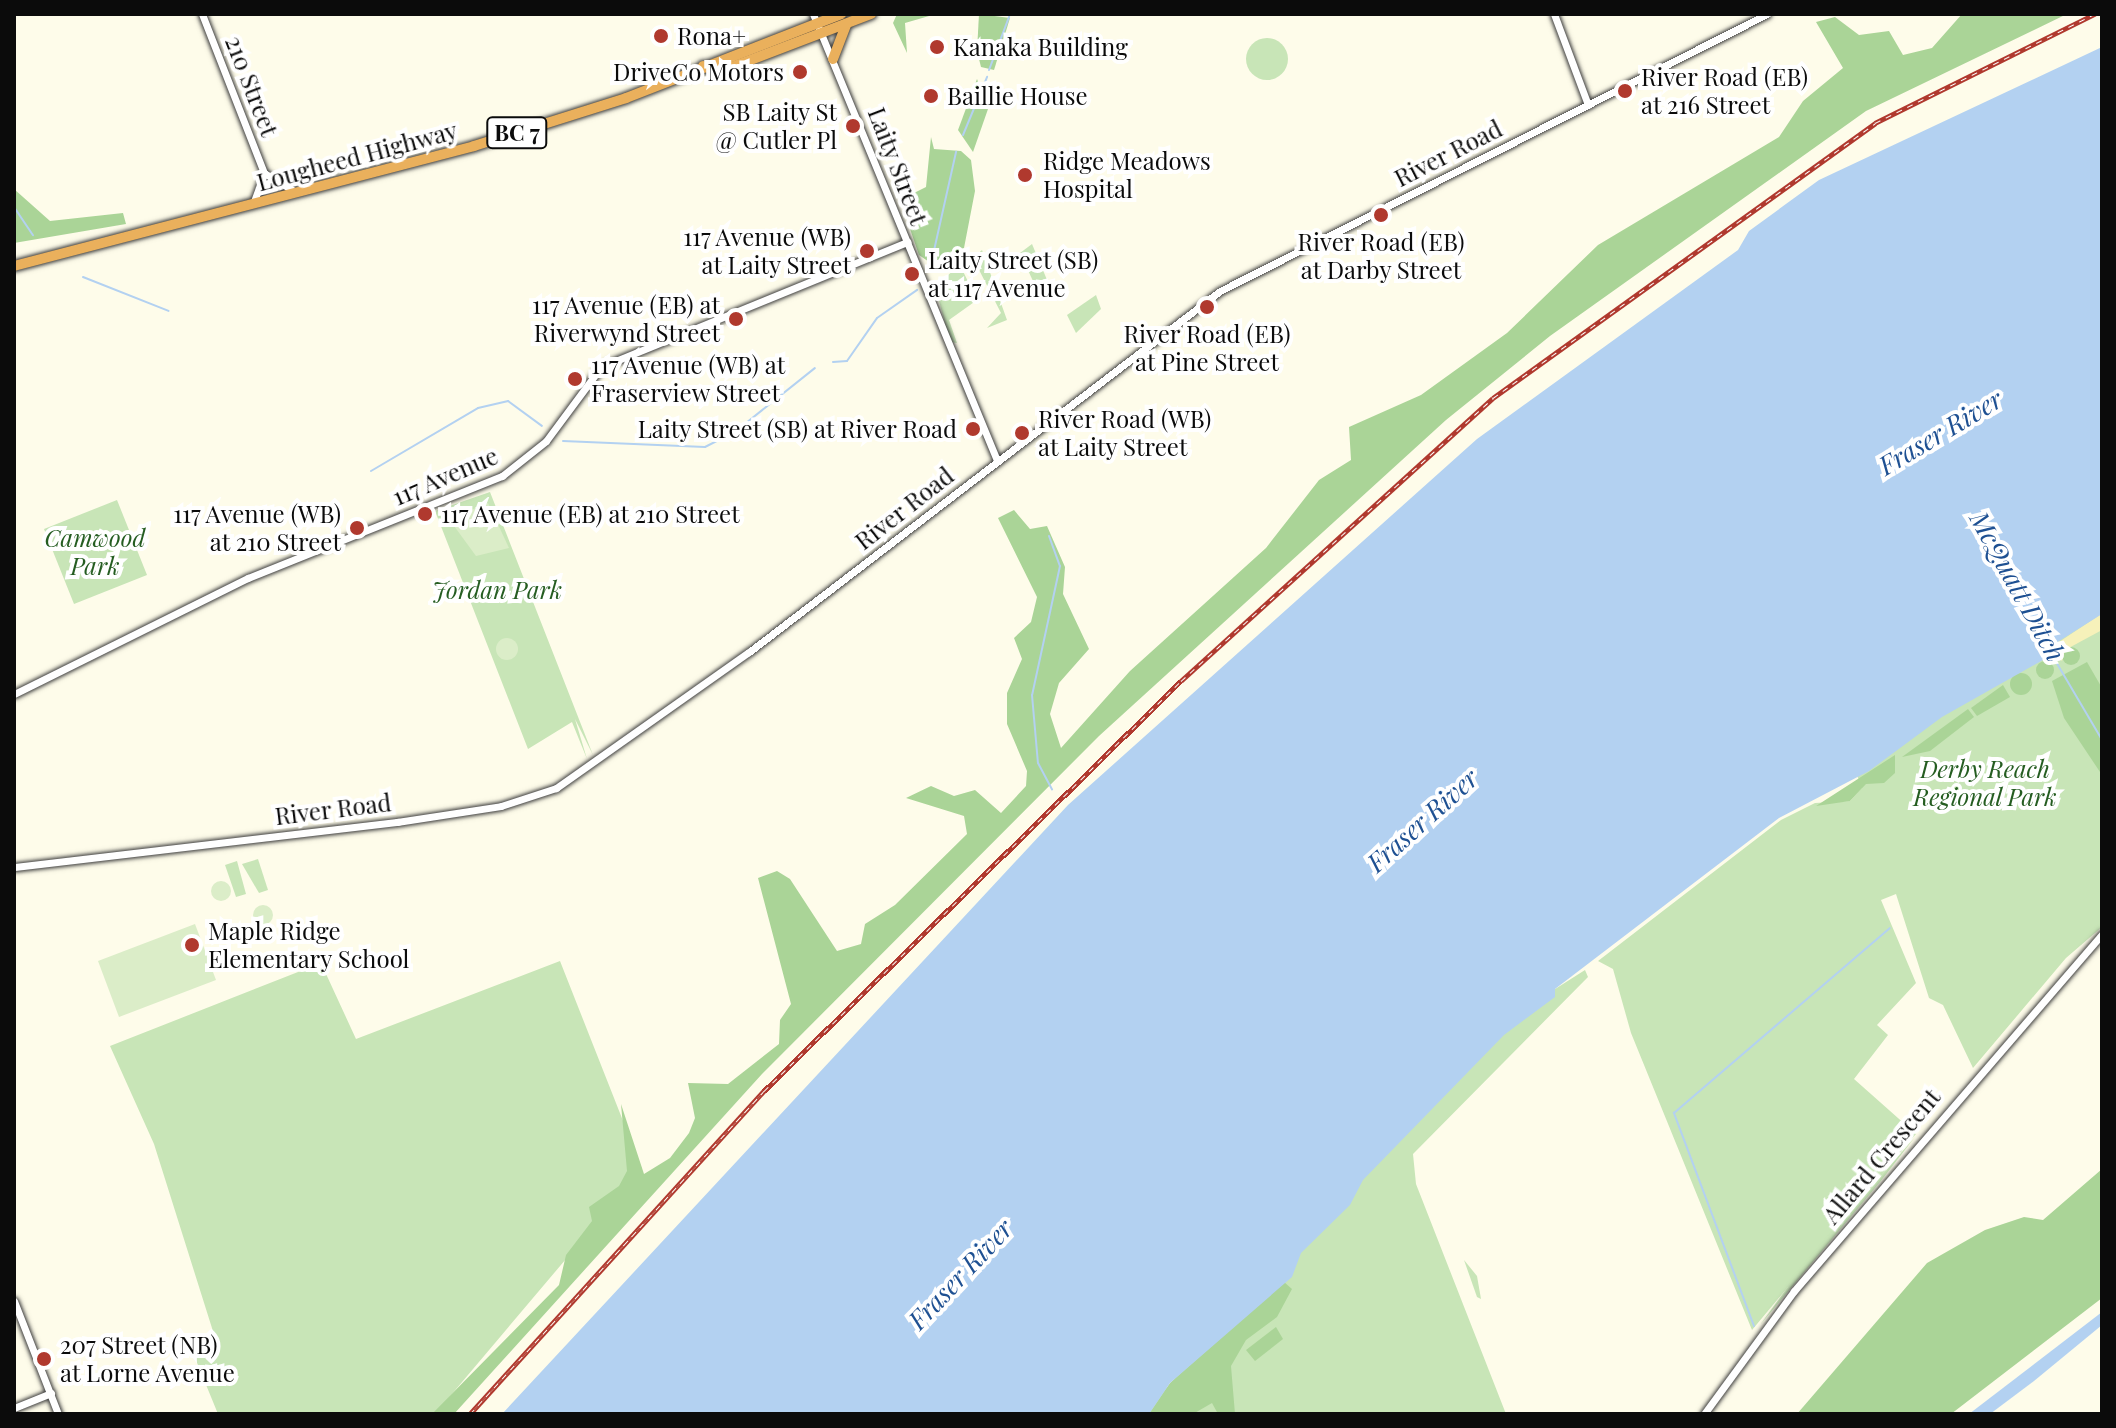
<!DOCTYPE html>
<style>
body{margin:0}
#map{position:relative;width:2116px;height:1428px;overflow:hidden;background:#fefcea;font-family:"Playfair Display",serif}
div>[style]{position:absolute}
.green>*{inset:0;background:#c8e5b7}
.round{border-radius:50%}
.forest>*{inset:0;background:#aad497}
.sand>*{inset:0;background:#f6f1ba}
.pitch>*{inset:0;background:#dbedc8}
.water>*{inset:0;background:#b3d1f1}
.stream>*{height:2px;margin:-1px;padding:0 1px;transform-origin:1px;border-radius:1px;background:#b3d1f1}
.roads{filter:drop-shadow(0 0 2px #3e3e3e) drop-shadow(0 0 2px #3e3e3e)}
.minor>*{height:7px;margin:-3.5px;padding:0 3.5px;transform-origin:3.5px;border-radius:3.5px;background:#fff}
.highway>*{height:10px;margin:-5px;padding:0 5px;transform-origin:5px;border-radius:5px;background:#eab05c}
.rail>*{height:5px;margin-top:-2.5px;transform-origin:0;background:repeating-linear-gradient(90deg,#fff 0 6px,#b0392e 0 12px);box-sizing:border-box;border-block:2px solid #b0392e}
.dots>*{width:22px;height:22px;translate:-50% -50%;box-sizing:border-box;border:4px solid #fff;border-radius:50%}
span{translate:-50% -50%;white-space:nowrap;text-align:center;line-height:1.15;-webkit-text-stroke:8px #fff;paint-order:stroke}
.shield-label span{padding:2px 6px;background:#fff;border:2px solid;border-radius:6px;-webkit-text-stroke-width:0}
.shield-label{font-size:22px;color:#0b0b0b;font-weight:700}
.poi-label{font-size:24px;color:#0b0b0b}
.left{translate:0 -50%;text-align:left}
.right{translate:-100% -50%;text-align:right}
.street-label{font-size:24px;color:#0b0b0b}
.park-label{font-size:24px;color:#255d21;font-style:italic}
.water-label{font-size:26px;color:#1e5092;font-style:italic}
.frame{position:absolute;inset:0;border:16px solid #0b0b0b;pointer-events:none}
</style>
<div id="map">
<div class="green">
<i class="round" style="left:1246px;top:38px;width:42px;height:42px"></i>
<i style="clip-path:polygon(1032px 244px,1050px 287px,1039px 294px,1020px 253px)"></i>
<i style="clip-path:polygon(982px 250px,1007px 320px,987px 328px,1001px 313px,973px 258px)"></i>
<i style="clip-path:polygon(960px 265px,977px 300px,949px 320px,957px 343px,950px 342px,935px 286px)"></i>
<i style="clip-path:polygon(1096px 295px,1101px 309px,1076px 333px,1067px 315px)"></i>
<i style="clip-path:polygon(490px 492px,593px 755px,575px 719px,587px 759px,572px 722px,528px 749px,435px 511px)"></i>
<i style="clip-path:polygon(117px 500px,147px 575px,74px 604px,44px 529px)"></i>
<i style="clip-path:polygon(2102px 573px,2102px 927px,2066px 958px,1973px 1068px,1943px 1005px,1929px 998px,1896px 894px,1881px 900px,1916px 983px,1877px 1025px,1888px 1035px,1854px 1079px,1916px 1134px,1752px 1330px,1631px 1033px,1613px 969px,1598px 961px,1781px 820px,1815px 803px,1850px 801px,1862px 788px,1839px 730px)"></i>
<i style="clip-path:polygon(258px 859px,268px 890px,259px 893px,242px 864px)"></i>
<i style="clip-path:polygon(237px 861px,246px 894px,236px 897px,225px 865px)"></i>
<i style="clip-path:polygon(560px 961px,642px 1169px,435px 1414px,218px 1414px,193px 1353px,217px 1344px,154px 1144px,110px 1046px,321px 963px,356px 1039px)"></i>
<i style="clip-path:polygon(1585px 970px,1588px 977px,1413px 1154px,1416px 1184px,1506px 1414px,1143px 1414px,1333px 1202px,1541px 998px)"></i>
<i style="clip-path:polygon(1915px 1137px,1880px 1182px,1760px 1325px,1811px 1255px)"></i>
<i style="clip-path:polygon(1464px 1260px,1477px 1276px,1481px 1299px,1477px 1297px)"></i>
</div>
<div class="forest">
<i style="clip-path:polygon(897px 14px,936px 14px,905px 23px,907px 53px,893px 23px)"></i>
<i style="clip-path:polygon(979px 14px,1010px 18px,994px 70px,981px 67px,977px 51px)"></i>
<i style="clip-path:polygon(1962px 14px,2067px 14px,1866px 111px,1550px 336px,1446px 420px,1099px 736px,762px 1074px,454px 1414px,432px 1414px,559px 1285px,566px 1255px,592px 1221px,589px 1207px,619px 1186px,627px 1171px,621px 1104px,644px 1174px,670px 1158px,689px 1133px,695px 1118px,688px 1083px,728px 1084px,779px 1044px,780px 1020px,791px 1004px,758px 878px,777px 871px,790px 879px,837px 951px,861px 944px,865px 924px,895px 905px,967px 834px,964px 816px,906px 798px,931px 786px,954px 796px,975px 790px,1001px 813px,1026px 786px,1027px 771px,1007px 724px,1007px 693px,1022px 659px,1014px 638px,1031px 622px,1037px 597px,998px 518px,1014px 510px,1030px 529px,1047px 526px,1065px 567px,1063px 594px,1089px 649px,1059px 683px,1050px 714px,1061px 748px,1130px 671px,1266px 548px,1319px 480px,1351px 460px,1349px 427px,1421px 395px,1507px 333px,1598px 245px,1779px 137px,1803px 101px,1843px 68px,1816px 22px,1835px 17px,1859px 35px,1889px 31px,1903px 55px,1932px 48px)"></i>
<i style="clip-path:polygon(977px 79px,988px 109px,973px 152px,958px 130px)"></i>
<i style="clip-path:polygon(931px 137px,934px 149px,961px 151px,971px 160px,975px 191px,964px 248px,932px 264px,919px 255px,900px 200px,926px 187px)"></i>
<i style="clip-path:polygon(14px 189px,50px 221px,123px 213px,126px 224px,14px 243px)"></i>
<i class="round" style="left:2062px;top:647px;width:18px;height:18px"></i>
<i class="round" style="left:2036px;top:661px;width:18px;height:18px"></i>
<i style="clip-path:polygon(2087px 662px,2102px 688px,2102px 775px,2064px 718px,2052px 681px)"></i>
<i class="round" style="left:2010px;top:673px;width:22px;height:22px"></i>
<i style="clip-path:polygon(2003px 685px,2010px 697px,1977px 716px,1971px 708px)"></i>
<i style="clip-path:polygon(1968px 709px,1974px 717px,1930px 751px,1902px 757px)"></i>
<i style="clip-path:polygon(1895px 755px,1895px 773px,1884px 783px,1866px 784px,1850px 801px,1816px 806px)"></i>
<i style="clip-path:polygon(2102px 1169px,2102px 1298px,1951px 1414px,1797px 1414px,1927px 1263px,1985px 1230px,2024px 1217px,2043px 1220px)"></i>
<i style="clip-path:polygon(1284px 1282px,1292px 1289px,1277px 1317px,1246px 1340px,1231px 1366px,1235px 1414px,1218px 1414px,1212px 1403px,1193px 1414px,1149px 1414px,1170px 1383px)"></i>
<i style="clip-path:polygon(1276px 1327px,1283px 1339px,1255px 1361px,1246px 1350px)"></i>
</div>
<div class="sand">
<i style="clip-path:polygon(2101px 614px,2102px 630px,2065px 650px,2062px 661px,2054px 654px,2056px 644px)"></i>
</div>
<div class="pitch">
<i style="clip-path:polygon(488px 503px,509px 548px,476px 556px,449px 519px)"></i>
<i class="round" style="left:496px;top:638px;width:22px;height:22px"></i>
<i class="round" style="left:211px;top:881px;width:20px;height:20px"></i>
<i class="round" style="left:253px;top:905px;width:20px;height:20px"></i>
<i style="clip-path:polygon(195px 924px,216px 980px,119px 1017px,98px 961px)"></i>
</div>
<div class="water">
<i style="clip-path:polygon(2102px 47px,2102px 614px,2056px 643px,2057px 652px,1942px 717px,1869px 771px,1779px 818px,1555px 989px,1555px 997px,1504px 1035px,1363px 1180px,1350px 1205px,1301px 1253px,1292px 1277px,1170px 1383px,1149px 1414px,502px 1414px,1068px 805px,1477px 439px,1738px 250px,1749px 231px,1819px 180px)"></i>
<i style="clip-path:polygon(2102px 1312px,2102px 1325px,2034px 1381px,1990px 1414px,1969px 1414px)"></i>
</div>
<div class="stream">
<i style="left:989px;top:70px;width:57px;rotate:-69.3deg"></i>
<i style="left:963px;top:135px;width:63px;rotate:-67.5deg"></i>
<i style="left:14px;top:207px;width:34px;rotate:56deg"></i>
<i style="left:931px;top:264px;width:115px;rotate:-77.4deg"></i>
<i style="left:83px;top:277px;width:92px;rotate:21.6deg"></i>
<i style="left:833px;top:362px;width:14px;rotate:-4deg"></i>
<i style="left:847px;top:361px;width:52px;rotate:-55.1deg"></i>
<i style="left:877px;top:318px;width:49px;rotate:-35deg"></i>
<i style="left:746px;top:423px;width:88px;rotate:-38.6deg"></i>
<i style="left:563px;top:441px;width:142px;rotate:2.4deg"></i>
<i style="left:705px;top:447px;width:36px;rotate:-27deg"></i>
<i style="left:371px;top:471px;width:124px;rotate:-30.5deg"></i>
<i style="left:478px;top:408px;width:31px;rotate:-13deg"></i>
<i style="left:508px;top:401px;width:42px;rotate:36.3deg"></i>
<i style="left:1049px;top:536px;width:32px;rotate:70deg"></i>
<i style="left:1060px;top:566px;width:132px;rotate:102.2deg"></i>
<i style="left:1032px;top:695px;width:68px;rotate:85deg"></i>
<i style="left:1038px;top:763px;width:30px;rotate:62deg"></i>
<i style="left:2052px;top:655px;width:99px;rotate:59.5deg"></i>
<i style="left:1754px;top:1326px;width:228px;rotate:-110.6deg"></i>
<i style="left:1674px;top:1113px;width:284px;rotate:-40.6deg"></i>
</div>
<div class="roads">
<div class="minor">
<i style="left:202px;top:14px;width:171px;rotate:68.7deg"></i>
<i style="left:264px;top:173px;width:37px;rotate:31deg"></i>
<i style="left:813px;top:14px;width:482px;rotate:67.6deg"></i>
<i style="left:1554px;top:14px;width:97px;rotate:69.5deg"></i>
<i style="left:253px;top:204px;width:33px;rotate:-70deg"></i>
<i style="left:14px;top:694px;width:261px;rotate:-26.4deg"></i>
<i style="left:248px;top:578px;width:274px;rotate:-21.9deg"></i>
<i style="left:502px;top:476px;width:56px;rotate:-38.5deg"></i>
<i style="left:546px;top:441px;width:92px;rotate:-53.4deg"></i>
<i style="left:601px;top:367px;width:331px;rotate:-22.2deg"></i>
<i style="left:14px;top:867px;width:386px;rotate:-6.7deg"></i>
<i style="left:397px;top:822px;width:105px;rotate:-8.7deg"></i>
<i style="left:501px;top:806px;width:58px;rotate:-18.1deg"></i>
<i style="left:556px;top:788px;width:236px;rotate:-35.2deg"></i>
<i style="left:749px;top:652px;width:593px;rotate:-37.47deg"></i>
<i style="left:1220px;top:291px;width:613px;rotate:-26.86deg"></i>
<i style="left:14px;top:1301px;width:121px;rotate:68.7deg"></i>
<i style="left:14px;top:1408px;width:40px;rotate:-22deg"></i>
<i style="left:1704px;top:1414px;width:152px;rotate:-53.8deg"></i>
<i style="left:1794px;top:1291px;width:472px;rotate:-49.2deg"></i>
</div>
<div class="highway">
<i style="left:833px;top:59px;width:36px;rotate:-69deg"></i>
<i style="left:703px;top:66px;width:17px;rotate:21deg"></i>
<i style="left:719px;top:72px;width:163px;rotate:-20.9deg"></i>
<i style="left:14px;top:266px;width:475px;rotate:-14.6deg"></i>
<i style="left:474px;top:146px;width:159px;rotate:-17.5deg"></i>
<i style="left:626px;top:98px;width:231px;rotate:-21.3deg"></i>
</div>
</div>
<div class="rail">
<i style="left:470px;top:1414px;width:437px;rotate:-47.7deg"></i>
<i style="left:764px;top:1091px;width:585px;rotate:-44.52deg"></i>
<i style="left:1181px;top:681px;width:421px;rotate:-42.2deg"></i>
<i style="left:1493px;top:398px;width:471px;rotate:-35.7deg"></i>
<i style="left:1875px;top:123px;width:246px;rotate:-26.4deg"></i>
</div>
<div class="dots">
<i style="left:661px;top:36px;background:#b0392e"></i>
<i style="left:937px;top:47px;background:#b0392e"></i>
<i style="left:800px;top:72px;background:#b0392e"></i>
<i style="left:1625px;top:91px;background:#b0392e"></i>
<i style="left:931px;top:96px;background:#b0392e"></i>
<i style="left:853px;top:126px;background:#b0392e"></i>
<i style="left:1025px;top:175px;background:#b0392e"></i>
<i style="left:1381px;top:215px;background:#b0392e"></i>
<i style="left:867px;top:251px;background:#b0392e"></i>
<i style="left:912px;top:274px;background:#b0392e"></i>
<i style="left:1207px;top:307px;background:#b0392e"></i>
<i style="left:736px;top:319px;background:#b0392e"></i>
<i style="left:575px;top:379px;background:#b0392e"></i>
<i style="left:973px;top:429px;background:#b0392e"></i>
<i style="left:1022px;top:433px;background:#b0392e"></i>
<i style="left:425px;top:514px;background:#b0392e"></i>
<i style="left:357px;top:528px;background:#b0392e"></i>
<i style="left:192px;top:945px;background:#b0392e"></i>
<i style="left:44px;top:1359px;background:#b0392e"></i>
</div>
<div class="shield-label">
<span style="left:517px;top:133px">BC 7</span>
</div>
<div class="poi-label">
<span class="left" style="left:677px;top:36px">Rona+</span>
<span class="left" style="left:953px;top:47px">Kanaka Building</span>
<span class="right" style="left:784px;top:72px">DriveCo Motors</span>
<span class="left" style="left:1641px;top:91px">River Road (EB)<br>at 216 Street</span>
<span class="left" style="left:947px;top:96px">Baillie House</span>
<span class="right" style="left:837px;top:126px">SB Laity St<br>@ Cutler Pl</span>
<span class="left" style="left:1043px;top:175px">Ridge Meadows<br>Hospital</span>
<span class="right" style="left:851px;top:251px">117 Avenue (WB)<br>at Laity Street</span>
<span style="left:1381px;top:256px">River Road (EB)<br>at Darby Street</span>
<span class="left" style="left:928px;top:274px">Laity Street (SB)<br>at 117 Avenue</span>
<span class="right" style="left:720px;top:319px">117 Avenue (EB) at<br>Riverwynd Street</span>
<span style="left:1207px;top:348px">River Road (EB)<br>at Pine Street</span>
<span class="left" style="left:591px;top:379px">117 Avenue (WB) at<br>Fraserview Street</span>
<span class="left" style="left:1038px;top:433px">River Road (WB)<br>at Laity Street</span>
<span class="right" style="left:957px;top:429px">Laity Street (SB) at River Road</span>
<span class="right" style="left:341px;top:528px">117 Avenue (WB)<br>at 210 Street</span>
<span class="left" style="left:441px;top:514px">117 Avenue (EB) at 210 Street</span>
<span class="left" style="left:208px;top:945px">Maple Ridge<br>Elementary School</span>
<span class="left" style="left:60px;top:1359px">207 Street (NB)<br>at Lorne Avenue</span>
</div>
<div class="street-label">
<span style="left:252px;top:86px;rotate:69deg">210 Street</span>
<span style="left:1448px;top:153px;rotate:-27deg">River Road</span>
<span style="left:357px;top:156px;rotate:-15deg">Lougheed Highway</span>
<span style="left:898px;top:166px;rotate:69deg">Laity Street</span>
<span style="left:445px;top:476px;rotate:-23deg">117 Avenue</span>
<span style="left:904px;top:508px;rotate:-38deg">River Road</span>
<span style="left:333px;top:809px;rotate:-7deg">River Road</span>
<span style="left:1881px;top:1156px;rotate:-50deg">Allard Crescent</span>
</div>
<div class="park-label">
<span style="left:95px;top:552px">Camwood<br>Park</span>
<span style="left:497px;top:590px">Jordan Park</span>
<span style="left:1985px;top:783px">Derby Reach<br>Regional Park</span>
</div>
<div class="water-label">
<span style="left:1940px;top:432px;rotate:-31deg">Fraser River</span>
<span style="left:2018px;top:586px;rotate:61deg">McQuatt Ditch</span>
<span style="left:1422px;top:820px;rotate:-42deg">Fraser River</span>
<span style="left:960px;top:1274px;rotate:-47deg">Fraser River</span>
</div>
<div class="frame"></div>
</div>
